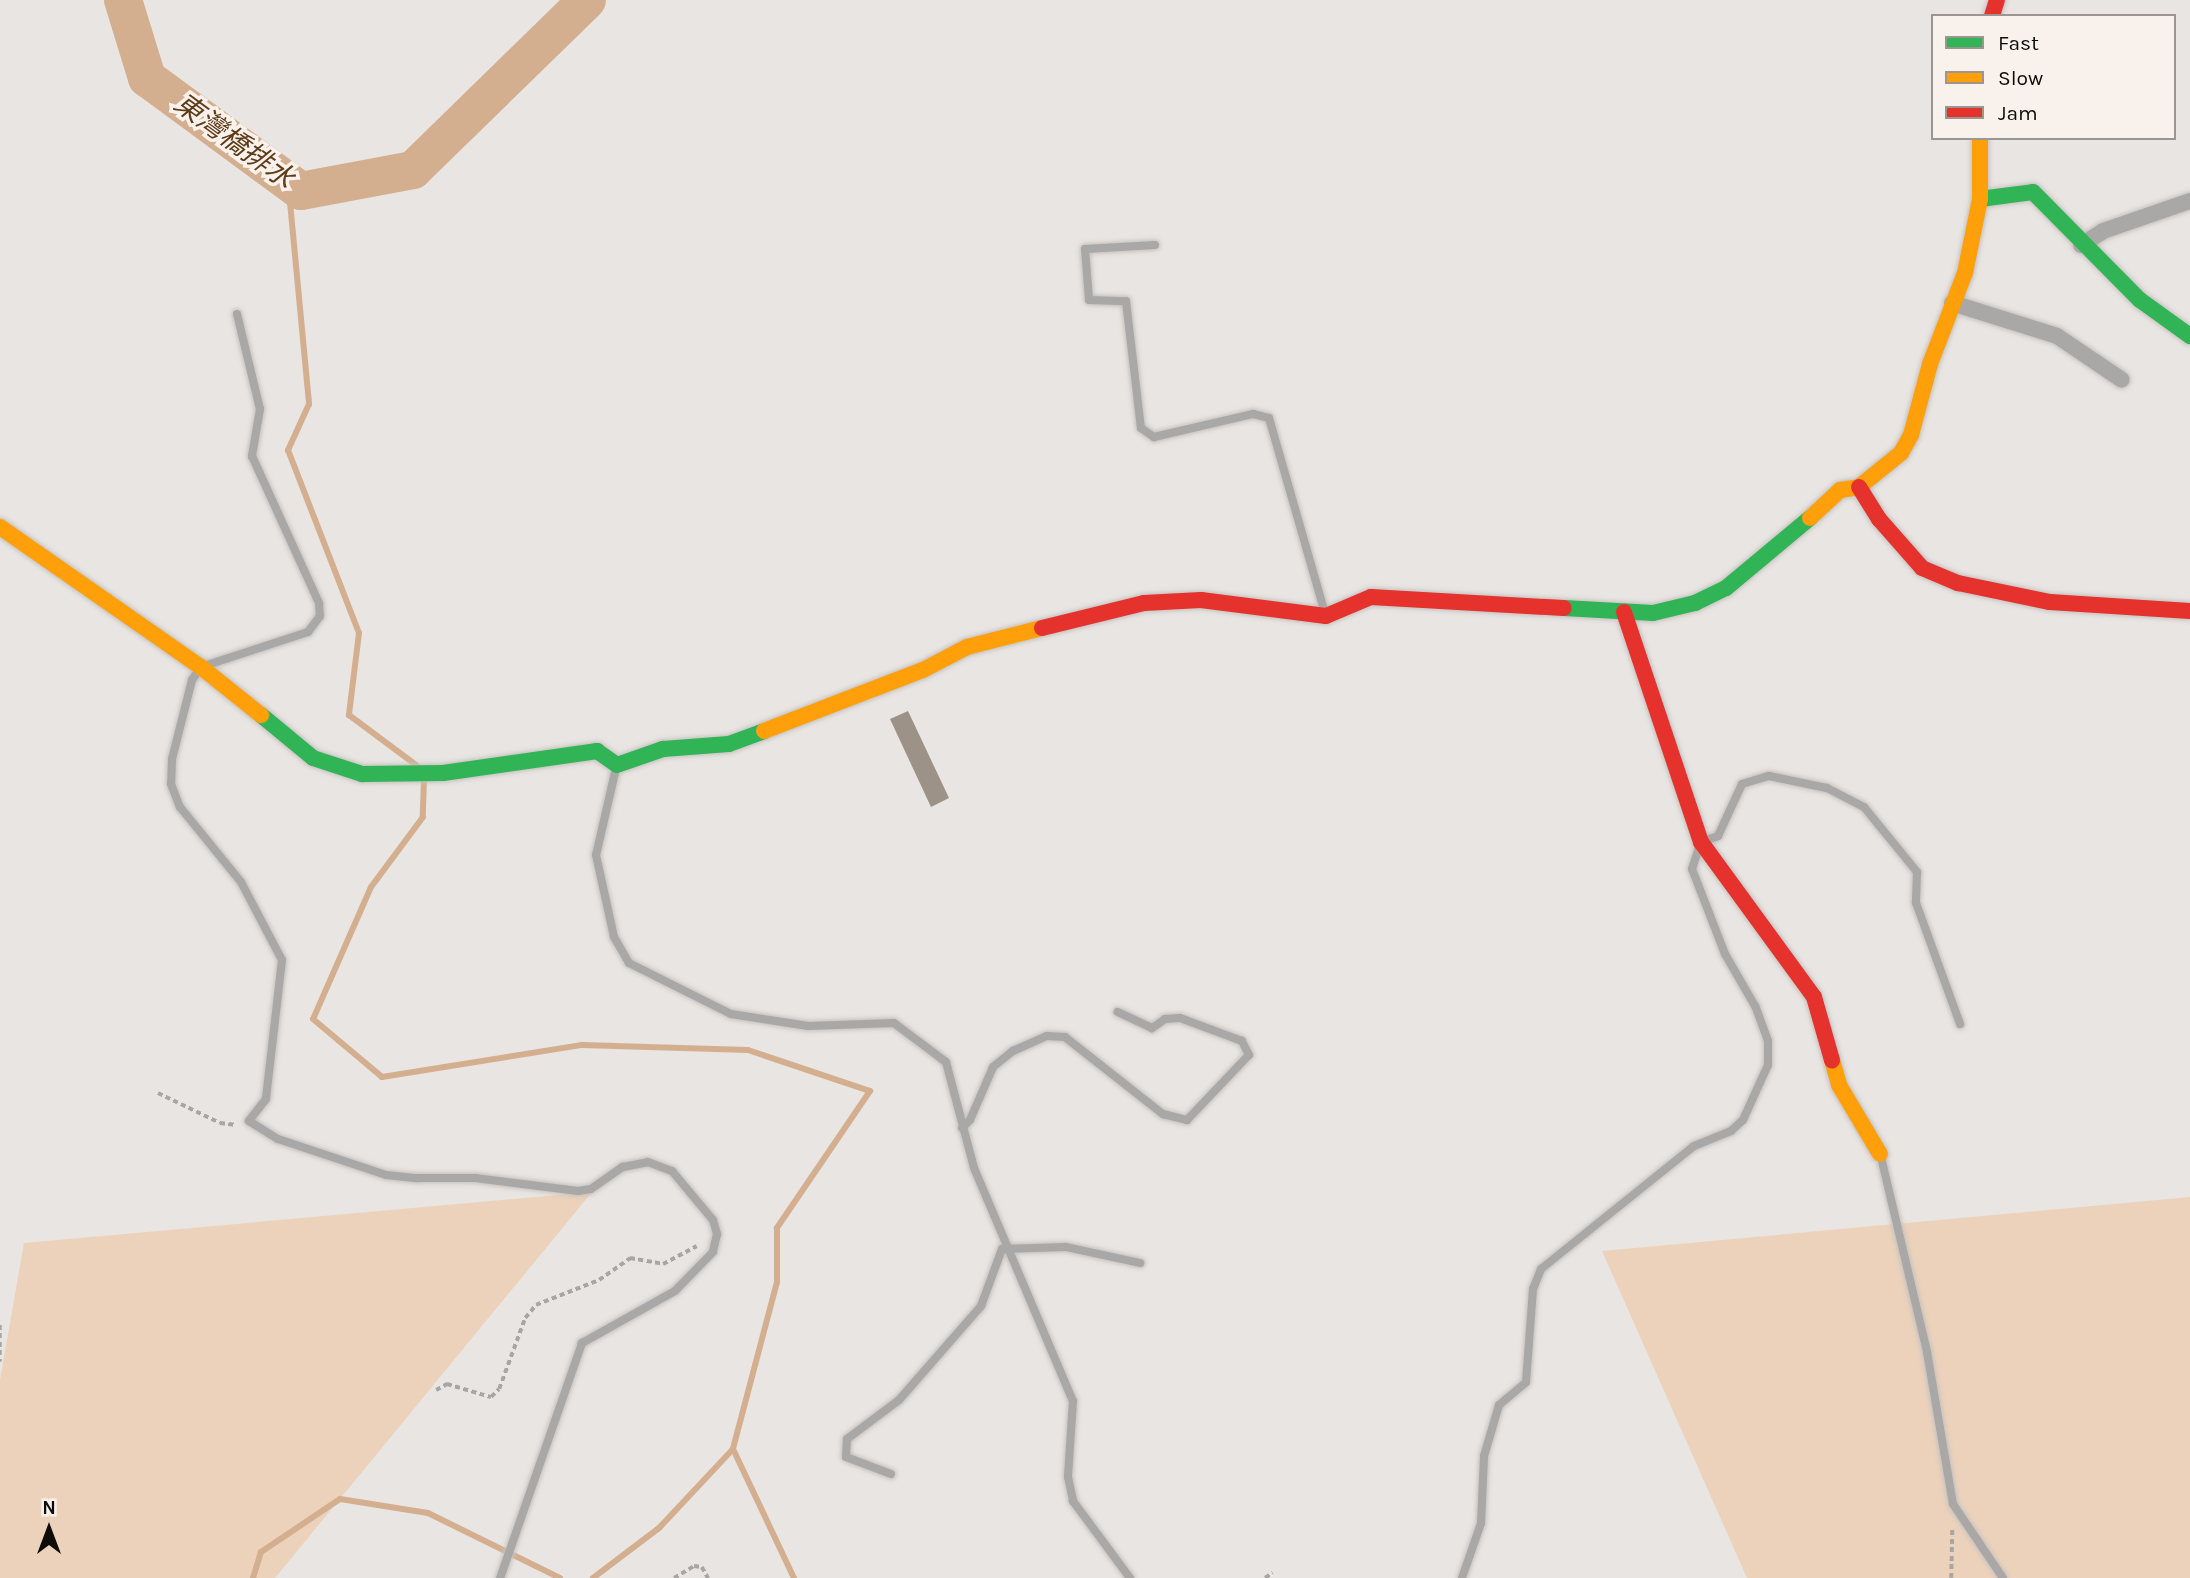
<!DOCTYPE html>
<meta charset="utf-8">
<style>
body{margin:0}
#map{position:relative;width:2190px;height:1578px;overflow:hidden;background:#e9e5e2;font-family:Karla,"Noto Sans TC",sans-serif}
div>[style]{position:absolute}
.green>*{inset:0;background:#ecd2bb}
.stream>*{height:6px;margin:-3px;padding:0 3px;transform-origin:3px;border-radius:3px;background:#d4af8f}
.river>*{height:38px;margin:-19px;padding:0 19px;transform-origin:19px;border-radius:19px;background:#d4af8f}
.building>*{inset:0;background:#9d9288}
.path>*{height:3.5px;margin-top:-1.75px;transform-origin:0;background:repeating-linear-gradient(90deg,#a8a6a4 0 5px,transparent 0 8.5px)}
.roads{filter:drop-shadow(0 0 2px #c5c2c0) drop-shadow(0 0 2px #c5c2c0)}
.lane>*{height:8px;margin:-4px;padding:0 4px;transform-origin:4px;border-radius:4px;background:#a9a8a6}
.street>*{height:16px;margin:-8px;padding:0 8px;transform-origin:8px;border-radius:8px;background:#a9a8a6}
.fast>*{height:16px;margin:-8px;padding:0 8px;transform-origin:8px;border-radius:8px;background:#30b455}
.slow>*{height:16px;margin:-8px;padding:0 8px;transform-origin:8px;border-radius:8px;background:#ff9f0a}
.jam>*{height:16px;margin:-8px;padding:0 8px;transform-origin:8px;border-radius:8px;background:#e5322d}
span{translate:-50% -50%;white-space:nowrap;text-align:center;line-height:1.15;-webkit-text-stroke:7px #f9f2ec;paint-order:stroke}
.water-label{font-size:28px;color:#5f3c19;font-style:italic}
.legend{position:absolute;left:1931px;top:14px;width:245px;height:126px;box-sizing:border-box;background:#f9f2ec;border:2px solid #9b9691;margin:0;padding:9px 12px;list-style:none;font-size:21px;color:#0e0b09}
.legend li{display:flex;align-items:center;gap:14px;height:35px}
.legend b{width:35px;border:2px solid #9b9691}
.north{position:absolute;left:14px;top:1494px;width:70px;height:70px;-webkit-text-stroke:5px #f9f2ec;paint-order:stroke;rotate:0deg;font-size:19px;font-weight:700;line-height:28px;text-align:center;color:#0e0b09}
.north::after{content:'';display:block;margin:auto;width:24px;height:32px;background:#0e0b09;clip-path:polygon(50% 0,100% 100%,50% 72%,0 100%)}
</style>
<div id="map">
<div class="green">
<i style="clip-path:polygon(592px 1192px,275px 1578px,0 1578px,0 1380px,24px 1243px)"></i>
<i style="clip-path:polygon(2190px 1197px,2190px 1578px,1747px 1578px,1602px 1251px)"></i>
</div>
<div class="stream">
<i style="left:288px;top:181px;width:224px;rotate:84.6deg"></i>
<i style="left:309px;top:404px;width:51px;rotate:114.5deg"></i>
<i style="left:288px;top:450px;width:196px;rotate:68.8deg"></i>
<i style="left:359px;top:633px;width:83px;rotate:97deg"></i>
<i style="left:349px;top:715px;width:84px;rotate:36.7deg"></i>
<i style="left:424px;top:779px;width:38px;rotate:92deg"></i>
<i style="left:423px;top:817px;width:87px;rotate:126.6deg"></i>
<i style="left:371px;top:887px;width:144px;rotate:113.7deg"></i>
<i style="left:313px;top:1019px;width:90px;rotate:40deg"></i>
<i style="left:382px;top:1077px;width:203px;rotate:-9.1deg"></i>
<i style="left:582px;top:1045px;width:166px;rotate:1.7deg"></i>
<i style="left:748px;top:1050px;width:129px;rotate:18.6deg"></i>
<i style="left:870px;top:1091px;width:166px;rotate:124.2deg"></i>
<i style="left:777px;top:1228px;width:54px;rotate:90deg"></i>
<i style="left:777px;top:1282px;width:173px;rotate:104.8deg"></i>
<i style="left:733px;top:1449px;width:108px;rotate:133.1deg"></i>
<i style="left:659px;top:1528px;width:83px;rotate:142.9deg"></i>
<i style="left:733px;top:1449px;width:143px;rotate:64.7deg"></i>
<i style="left:253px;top:1578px;width:27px;rotate:-73deg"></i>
<i style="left:261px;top:1552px;width:95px;rotate:-33.9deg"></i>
<i style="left:340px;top:1499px;width:89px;rotate:9deg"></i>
<i style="left:428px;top:1513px;width:147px;rotate:26.2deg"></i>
</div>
<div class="river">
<i style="left:123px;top:0;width:82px;rotate:72.9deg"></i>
<i style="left:147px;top:78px;width:191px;rotate:36.3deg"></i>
<i style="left:301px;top:191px;width:114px;rotate:-10.6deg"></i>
<i style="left:413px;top:170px;width:243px;rotate:-44.3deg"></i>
</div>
<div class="building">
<i style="clip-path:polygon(908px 711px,949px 798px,931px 807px,890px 719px)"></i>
</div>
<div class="path">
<i style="left:158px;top:1093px;width:69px;rotate:25.8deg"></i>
<i style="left:220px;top:1123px;width:17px;rotate:7deg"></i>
<i style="left:0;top:1325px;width:37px;rotate:90deg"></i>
<i style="left:436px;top:1390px;width:13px;rotate:-29deg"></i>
<i style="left:447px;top:1384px;width:46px;rotate:16.5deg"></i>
<i style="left:491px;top:1397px;width:11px;rotate:-45deg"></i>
<i style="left:499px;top:1389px;width:76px;rotate:-69.9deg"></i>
<i style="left:525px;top:1318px;width:17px;rotate:-50deg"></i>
<i style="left:536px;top:1305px;width:68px;rotate:-21.6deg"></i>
<i style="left:599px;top:1280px;width:38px;rotate:-35deg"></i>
<i style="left:630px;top:1258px;width:34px;rotate:10deg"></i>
<i style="left:663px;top:1264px;width:38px;rotate:-28deg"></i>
<i style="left:674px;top:1578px;width:23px;rotate:-31deg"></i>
<i style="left:694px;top:1566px;width:8px;rotate:7deg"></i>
<i style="left:702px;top:1567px;width:13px;rotate:61deg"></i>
<i style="left:1265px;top:1578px;width:9px;rotate:-36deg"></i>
<i style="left:1951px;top:1578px;width:48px;rotate:-88.8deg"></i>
</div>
<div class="roads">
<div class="lane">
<i style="left:1155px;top:245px;width:70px;rotate:176.7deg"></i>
<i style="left:1085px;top:249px;width:51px;rotate:85.5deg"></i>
<i style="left:1089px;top:300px;width:37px;rotate:2deg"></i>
<i style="left:1126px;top:301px;width:128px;rotate:83.3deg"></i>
<i style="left:1141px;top:428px;width:16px;rotate:35deg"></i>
<i style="left:1154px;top:437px;width:102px;rotate:-13.1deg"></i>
<i style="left:1253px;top:414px;width:16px;rotate:14deg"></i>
<i style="left:1269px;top:418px;width:203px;rotate:74deg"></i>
<i style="left:237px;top:314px;width:98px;rotate:76.4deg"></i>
<i style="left:260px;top:409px;width:48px;rotate:99.7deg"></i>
<i style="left:252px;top:456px;width:162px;rotate:65.5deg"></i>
<i style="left:319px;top:603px;width:13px;rotate:86deg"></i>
<i style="left:320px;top:616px;width:20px;rotate:127deg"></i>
<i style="left:308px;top:632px;width:113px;rotate:161.9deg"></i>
<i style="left:201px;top:667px;width:16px;rotate:125deg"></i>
<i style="left:192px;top:680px;width:81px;rotate:104.2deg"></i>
<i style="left:172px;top:759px;width:25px;rotate:92deg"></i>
<i style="left:171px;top:784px;width:25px;rotate:69deg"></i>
<i style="left:180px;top:807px;width:97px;rotate:50.9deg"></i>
<i style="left:241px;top:882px;width:88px;rotate:62.3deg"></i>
<i style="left:282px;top:960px;width:140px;rotate:96.6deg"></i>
<i style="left:266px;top:1099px;width:28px;rotate:128deg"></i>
<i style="left:249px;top:1121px;width:34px;rotate:32deg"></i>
<i style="left:278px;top:1139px;width:114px;rotate:18.4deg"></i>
<i style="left:386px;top:1175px;width:31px;rotate:6deg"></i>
<i style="left:417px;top:1178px;width:58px"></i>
<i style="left:475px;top:1178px;width:104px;rotate:7.2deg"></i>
<i style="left:578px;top:1191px;width:13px;rotate:-9deg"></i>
<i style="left:591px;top:1189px;width:39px;rotate:-35deg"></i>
<i style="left:623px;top:1167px;width:25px;rotate:-11deg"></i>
<i style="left:648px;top:1162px;width:26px;rotate:21deg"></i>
<i style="left:672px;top:1171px;width:64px;rotate:50.1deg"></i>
<i style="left:713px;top:1220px;width:15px;rotate:74deg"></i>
<i style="left:717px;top:1234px;width:18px;rotate:103deg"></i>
<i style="left:713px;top:1252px;width:54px;rotate:134.3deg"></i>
<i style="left:675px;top:1291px;width:107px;rotate:150.8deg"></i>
<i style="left:582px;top:1343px;width:249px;rotate:109.2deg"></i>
<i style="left:616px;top:768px;width:89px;rotate:102.9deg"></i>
<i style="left:596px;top:855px;width:84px;rotate:77.6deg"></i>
<i style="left:614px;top:937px;width:30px;rotate:60deg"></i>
<i style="left:629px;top:963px;width:114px;rotate:26.6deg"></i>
<i style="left:731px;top:1014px;width:78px;rotate:8.9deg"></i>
<i style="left:808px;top:1026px;width:86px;rotate:-2deg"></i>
<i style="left:894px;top:1023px;width:65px;rotate:36.9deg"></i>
<i style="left:946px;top:1062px;width:110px;rotate:75.2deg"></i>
<i style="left:974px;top:1168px;width:253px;rotate:67deg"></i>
<i style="left:1073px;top:1401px;width:76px;rotate:93.8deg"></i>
<i style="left:1068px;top:1477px;width:25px;rotate:78deg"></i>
<i style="left:1073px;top:1501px;width:96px;rotate:53.5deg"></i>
<i style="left:962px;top:1128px;width:11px;rotate:-45deg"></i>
<i style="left:970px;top:1120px;width:58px;rotate:-66.5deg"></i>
<i style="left:993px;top:1067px;width:26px;rotate:-39deg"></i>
<i style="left:1013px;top:1051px;width:37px;rotate:-24deg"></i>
<i style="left:1047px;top:1036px;width:18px;rotate:3deg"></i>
<i style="left:1065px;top:1037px;width:125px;rotate:38.2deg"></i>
<i style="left:1163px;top:1114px;width:25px;rotate:14deg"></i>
<i style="left:1187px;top:1120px;width:90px;rotate:-46.4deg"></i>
<i style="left:1249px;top:1055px;width:16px;rotate:-117deg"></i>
<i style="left:1242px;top:1041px;width:66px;rotate:-159.6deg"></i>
<i style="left:1180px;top:1018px;width:15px;rotate:176deg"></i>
<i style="left:1165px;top:1019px;width:16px;rotate:145deg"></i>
<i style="left:1152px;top:1028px;width:38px;rotate:-155deg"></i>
<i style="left:1881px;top:1157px;width:200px;rotate:76.7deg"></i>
<i style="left:1927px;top:1352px;width:154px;rotate:80.3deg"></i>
<i style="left:1953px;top:1504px;width:89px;rotate:56deg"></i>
<i style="left:891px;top:1474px;width:48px;rotate:-159.3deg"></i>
<i style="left:846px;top:1457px;width:18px;rotate:-87deg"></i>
<i style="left:847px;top:1439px;width:65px;rotate:-36.9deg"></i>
<i style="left:899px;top:1400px;width:125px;rotate:-48.9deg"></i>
<i style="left:981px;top:1306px;width:61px;rotate:-69.8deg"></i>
<i style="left:1002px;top:1249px;width:64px;rotate:-1.8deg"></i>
<i style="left:1066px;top:1247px;width:76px;rotate:12.2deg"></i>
<i style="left:1462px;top:1578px;width:58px;rotate:-70.9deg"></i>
<i style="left:1481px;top:1523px;width:67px;rotate:-87.4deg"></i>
<i style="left:1484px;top:1456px;width:53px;rotate:-73.6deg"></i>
<i style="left:1499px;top:1405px;width:35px;rotate:-40deg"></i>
<i style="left:1526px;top:1382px;width:93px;rotate:-85.7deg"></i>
<i style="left:1533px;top:1289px;width:22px;rotate:-68deg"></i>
<i style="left:1541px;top:1269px;width:196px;rotate:-38.8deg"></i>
<i style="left:1694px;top:1146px;width:40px;rotate:-22deg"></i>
<i style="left:1731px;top:1131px;width:16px;rotate:-43deg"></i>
<i style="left:1743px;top:1120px;width:60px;rotate:-65.6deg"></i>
<i style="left:1768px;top:1065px;width:24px;rotate:-90deg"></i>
<i style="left:1768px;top:1041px;width:37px;rotate:-110deg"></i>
<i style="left:1755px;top:1006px;width:60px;rotate:-120deg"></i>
<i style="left:1725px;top:954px;width:91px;rotate:-111.2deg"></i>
<i style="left:1692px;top:869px;width:28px;rotate:-72deg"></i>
<i style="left:1701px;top:842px;width:18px;rotate:-19deg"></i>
<i style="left:1718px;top:836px;width:57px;rotate:-65.2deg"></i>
<i style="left:1742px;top:784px;width:28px;rotate:-17deg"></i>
<i style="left:1769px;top:776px;width:59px;rotate:11.7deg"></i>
<i style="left:1827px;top:788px;width:42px;rotate:27.2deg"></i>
<i style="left:1864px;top:807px;width:84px;rotate:50.8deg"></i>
<i style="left:1917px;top:872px;width:31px;rotate:92deg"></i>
<i style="left:1916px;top:903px;width:129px;rotate:70deg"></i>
</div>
<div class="street">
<i style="left:2081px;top:245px;width:26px;rotate:-32deg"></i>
<i style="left:2103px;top:231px;width:92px;rotate:-19deg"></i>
<i style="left:1952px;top:303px;width:110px;rotate:17.4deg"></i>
<i style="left:2057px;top:336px;width:78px;rotate:34.1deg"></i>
</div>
<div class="fast">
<i style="left:1980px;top:199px;width:53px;rotate:-7.5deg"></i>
<i style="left:2033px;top:192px;width:152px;rotate:45.3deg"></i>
<i style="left:2140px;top:300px;width:62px;rotate:35.8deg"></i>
<i style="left:1564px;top:608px;width:89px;rotate:3.2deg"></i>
<i style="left:1653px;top:613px;width:43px;rotate:-13.4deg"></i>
<i style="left:1695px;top:603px;width:34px;rotate:-26deg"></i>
<i style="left:1726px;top:588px;width:109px;rotate:-39.8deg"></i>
<i style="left:261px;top:715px;width:67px;rotate:39.6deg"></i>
<i style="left:313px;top:758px;width:52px;rotate:18.1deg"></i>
<i style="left:362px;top:774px;width:81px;rotate:-0.7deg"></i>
<i style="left:443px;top:773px;width:156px;rotate:-8.1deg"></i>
<i style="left:597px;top:751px;width:24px;rotate:35deg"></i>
<i style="left:617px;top:765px;width:49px;rotate:-19.2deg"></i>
<i style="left:663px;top:749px;width:66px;rotate:-4.3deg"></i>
<i style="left:729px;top:744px;width:37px;rotate:-20deg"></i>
</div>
<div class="slow">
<i style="left:1810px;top:518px;width:41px;rotate:-43deg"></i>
<i style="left:1840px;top:490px;width:19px;rotate:-9deg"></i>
<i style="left:1859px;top:487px;width:54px;rotate:-39deg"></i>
<i style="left:1901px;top:453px;width:21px;rotate:-61deg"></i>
<i style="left:1911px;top:435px;width:73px;rotate:-75deg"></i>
<i style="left:1930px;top:364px;width:97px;rotate:-69deg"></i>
<i style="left:1965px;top:273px;width:76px;rotate:-78.5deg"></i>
<i style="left:1980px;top:199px;width:61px;rotate:-90deg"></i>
<i style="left:0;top:527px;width:245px;rotate:34.9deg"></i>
<i style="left:201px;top:667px;width:77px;rotate:38.7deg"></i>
<i style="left:764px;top:731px;width:170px;rotate:-21deg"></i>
<i style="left:923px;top:670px;width:50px;rotate:-27.6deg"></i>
<i style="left:967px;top:647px;width:77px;rotate:-14.2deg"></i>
<i style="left:1832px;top:1060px;width:26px;rotate:74deg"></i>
<i style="left:1839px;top:1085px;width:80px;rotate:59.3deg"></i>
</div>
<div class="jam">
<i style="left:1992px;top:16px;width:17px;rotate:-73deg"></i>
<i style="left:1859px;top:487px;width:38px;rotate:58deg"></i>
<i style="left:1879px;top:519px;width:65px;rotate:48.7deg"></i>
<i style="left:1922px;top:568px;width:39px;rotate:23deg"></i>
<i style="left:1958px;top:583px;width:94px;rotate:11.7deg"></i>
<i style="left:2050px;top:602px;width:140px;rotate:3.7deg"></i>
<i style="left:1624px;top:612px;width:243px;rotate:71.5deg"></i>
<i style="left:1701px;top:842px;width:192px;rotate:53.9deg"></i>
<i style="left:1814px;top:997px;width:66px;rotate:74.1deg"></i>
<i style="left:1042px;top:628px;width:105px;rotate:-13.8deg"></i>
<i style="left:1144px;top:603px;width:57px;rotate:-3deg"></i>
<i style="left:1201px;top:600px;width:126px;rotate:7.3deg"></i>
<i style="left:1326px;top:616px;width:49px;rotate:-22.9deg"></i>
<i style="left:1371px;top:597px;width:193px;rotate:3.3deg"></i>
</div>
</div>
<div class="water-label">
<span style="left:234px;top:141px;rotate:36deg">東灣橋排水</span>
</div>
<ul class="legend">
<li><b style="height:9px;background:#30b455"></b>Fast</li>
<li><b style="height:9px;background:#ff9f0a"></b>Slow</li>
<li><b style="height:9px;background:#e5322d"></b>Jam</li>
</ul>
<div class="north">N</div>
</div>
